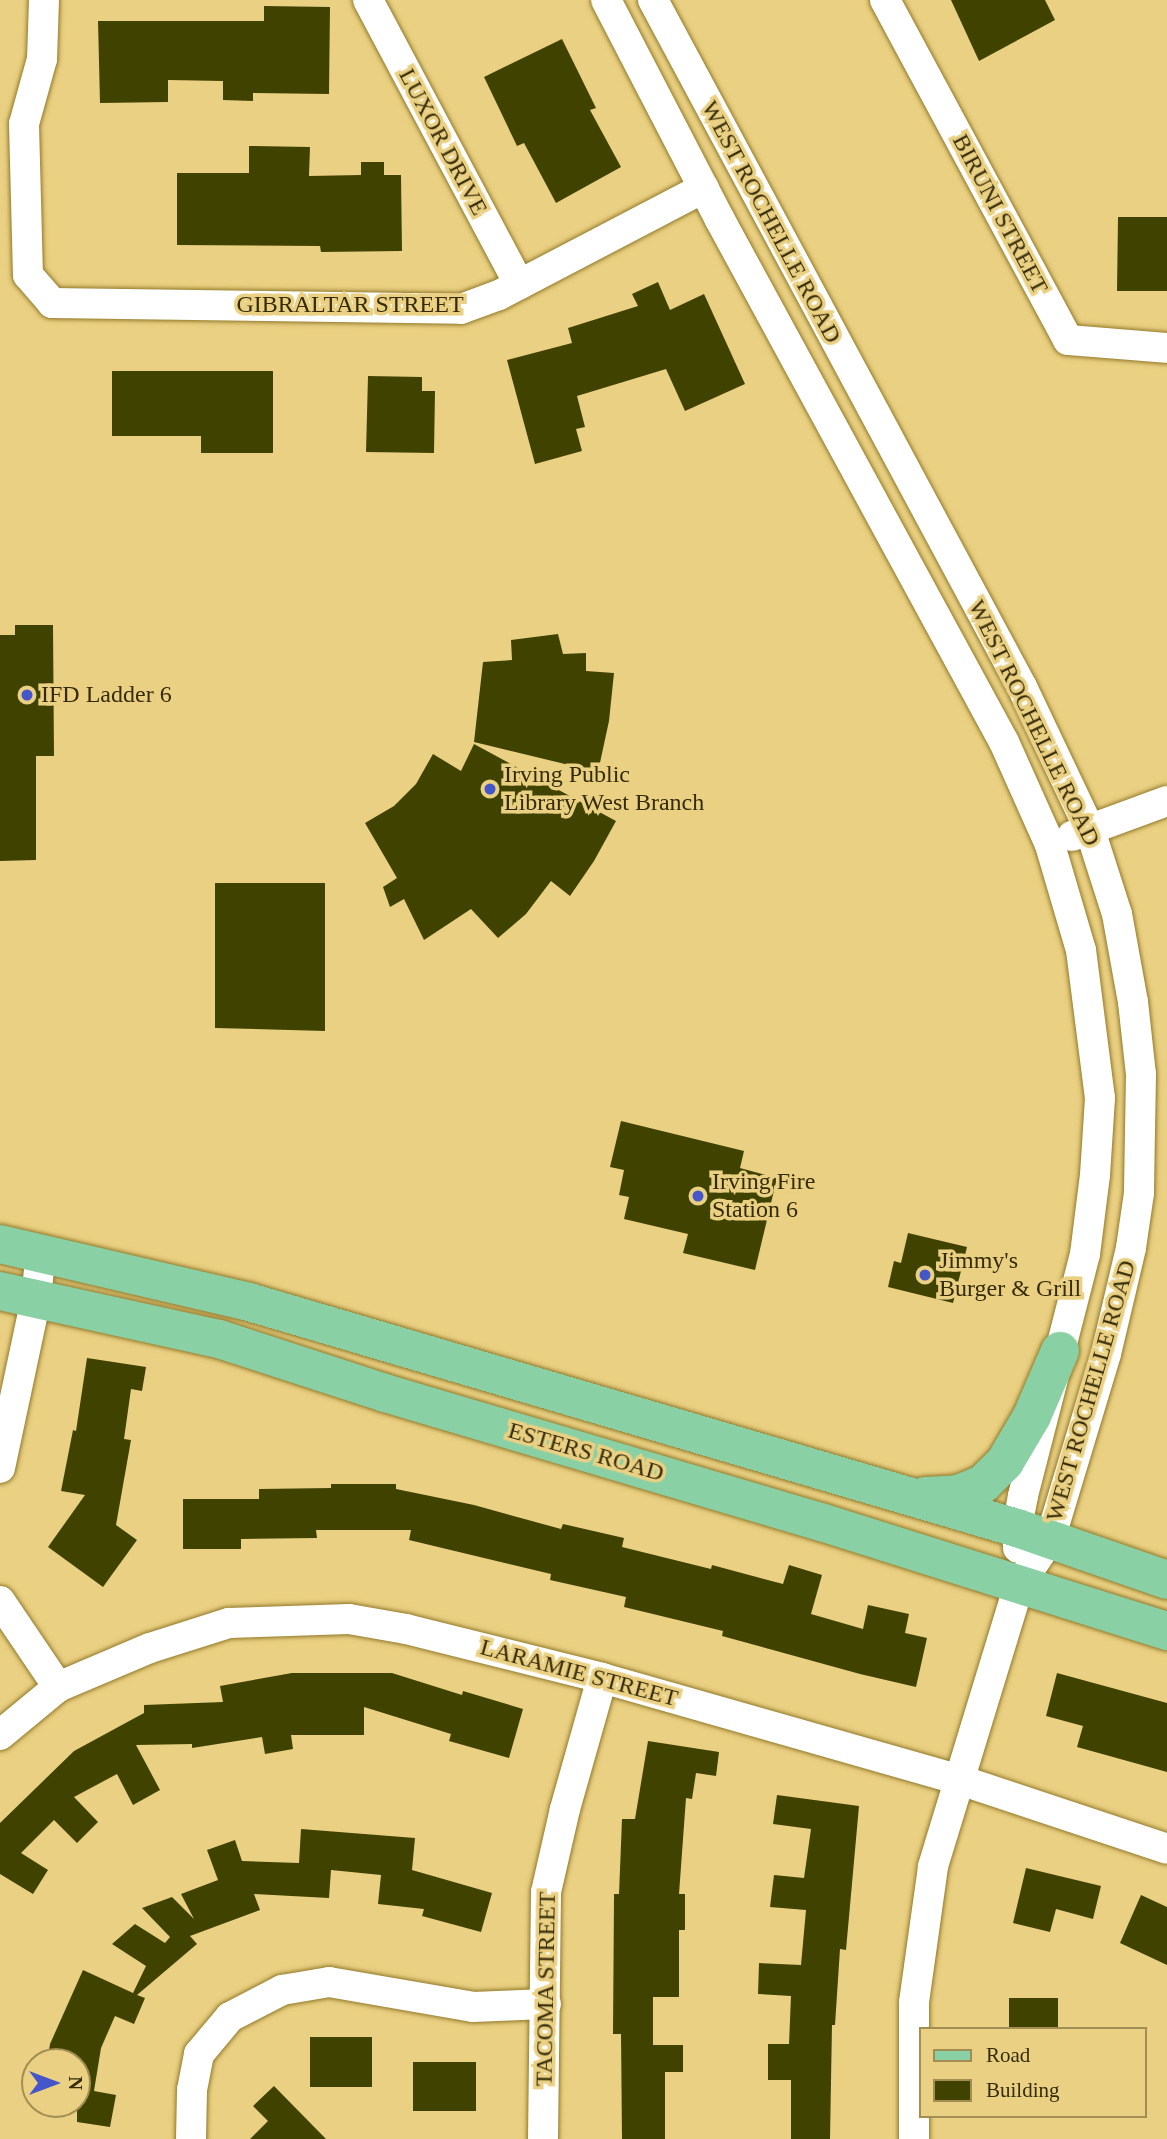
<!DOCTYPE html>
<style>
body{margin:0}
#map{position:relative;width:1167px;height:2139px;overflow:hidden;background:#ead082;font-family:"Times New Roman",serif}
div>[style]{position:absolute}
.building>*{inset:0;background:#404300}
.roads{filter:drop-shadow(0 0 2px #927a2a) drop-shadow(0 0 2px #927a2a)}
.minor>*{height:30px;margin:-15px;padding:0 15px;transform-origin:15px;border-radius:15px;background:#fff}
.major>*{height:38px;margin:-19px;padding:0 19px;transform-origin:19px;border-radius:19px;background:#89d0a4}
.dots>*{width:19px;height:19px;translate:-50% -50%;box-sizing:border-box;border:4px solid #ead082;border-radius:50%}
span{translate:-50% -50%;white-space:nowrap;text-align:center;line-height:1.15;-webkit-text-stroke:7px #ead082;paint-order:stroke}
.street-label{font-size:24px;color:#352b09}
.poi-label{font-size:24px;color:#352b09}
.left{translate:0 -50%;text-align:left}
.legend{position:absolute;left:919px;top:2027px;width:228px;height:91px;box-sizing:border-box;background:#ead082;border:2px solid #a28e52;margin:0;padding:9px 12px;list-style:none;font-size:21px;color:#352b09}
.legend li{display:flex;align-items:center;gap:14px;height:35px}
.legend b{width:35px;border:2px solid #a28e52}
.north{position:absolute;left:21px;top:2048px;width:70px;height:70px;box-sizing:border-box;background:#ead082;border:2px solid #a28e52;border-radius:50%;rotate:90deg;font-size:19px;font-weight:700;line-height:28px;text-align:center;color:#352b09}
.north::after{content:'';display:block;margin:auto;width:24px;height:32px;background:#4555ca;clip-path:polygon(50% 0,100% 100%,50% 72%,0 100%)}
</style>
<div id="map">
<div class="building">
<i style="clip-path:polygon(951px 0,1045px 0,1055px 20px,979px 61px)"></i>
<i style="clip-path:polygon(264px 6px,330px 7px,329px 94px,253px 93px,253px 101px,223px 100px,223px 81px,168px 80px,168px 102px,100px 103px,98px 21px,264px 21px)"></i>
<i style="clip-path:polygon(562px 39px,596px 108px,590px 110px,621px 167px,556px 203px,524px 143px,517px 146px,484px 77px)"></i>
<i style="clip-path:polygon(249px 146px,310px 147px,309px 176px,361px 175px,361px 162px,384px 162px,384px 175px,401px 175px,402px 251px,321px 252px,320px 246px,177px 245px,177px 173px,249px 173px)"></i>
<i style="clip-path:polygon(1118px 217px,1167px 217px,1167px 291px,1117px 291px)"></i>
<i style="clip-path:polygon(658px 282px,670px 310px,704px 294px,745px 384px,685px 411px,666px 369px,577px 396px,585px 427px,576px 429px,582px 451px,535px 464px,507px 360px,572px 343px,568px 328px,638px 306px,632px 294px)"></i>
<i style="clip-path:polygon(112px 371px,273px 371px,273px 453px,201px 453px,201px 436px,112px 436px)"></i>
<i style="clip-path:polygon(368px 376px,422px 377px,422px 391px,435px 391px,434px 453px,366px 452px)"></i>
<i style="clip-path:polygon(15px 625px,53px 625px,54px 756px,36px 756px,36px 860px,0 861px,0 635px,15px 635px)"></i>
<i style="clip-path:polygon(558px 634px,563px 654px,586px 653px,586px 671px,614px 673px,609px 721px,598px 772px,474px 742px,483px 662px,512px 660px,511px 640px)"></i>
<i style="clip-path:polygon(474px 744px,616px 821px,594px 861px,570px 896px,551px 881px,526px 914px,498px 938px,471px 909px,424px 940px,404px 899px,390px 907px,383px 887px,397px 878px,365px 823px,394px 806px,416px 784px,433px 754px,461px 771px)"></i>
<i style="clip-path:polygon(215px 883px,325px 883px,325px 1031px,215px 1028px)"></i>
<i style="clip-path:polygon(621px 1121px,744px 1151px,740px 1168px,777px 1178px,755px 1270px,683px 1253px,688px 1234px,624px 1219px,629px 1197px,619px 1195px,624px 1170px,610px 1167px)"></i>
<i style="clip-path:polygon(908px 1233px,967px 1247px,953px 1303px,888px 1287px,894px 1261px,901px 1263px)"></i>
<i style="clip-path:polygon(87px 1358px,146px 1367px,142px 1391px,131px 1389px,124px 1439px,131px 1440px,116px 1525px,137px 1540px,103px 1587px,48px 1547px,85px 1495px,61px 1491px,73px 1430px,76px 1431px)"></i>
<i style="clip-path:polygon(331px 1484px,396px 1484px,396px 1489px,474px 1505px,561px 1529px,563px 1524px,624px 1538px,622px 1547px,711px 1569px,712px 1565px,783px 1584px,789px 1565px,822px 1575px,811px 1614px,863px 1629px,868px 1605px,909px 1614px,905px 1633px,927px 1638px,916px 1687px,860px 1674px,722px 1636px,723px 1631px,624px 1607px,626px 1597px,550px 1580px,551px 1574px,409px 1540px,411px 1530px,316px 1530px,317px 1538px,241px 1539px,241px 1549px,183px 1549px,183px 1499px,259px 1499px,259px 1489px,331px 1488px)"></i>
<i style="clip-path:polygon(292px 1673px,392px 1673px,462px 1695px,463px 1691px,523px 1709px,509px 1758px,449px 1741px,451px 1734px,364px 1707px,364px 1735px,291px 1735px,293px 1749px,265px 1754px,262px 1737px,192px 1748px,192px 1744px,136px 1745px,160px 1790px,133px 1805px,117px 1774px,74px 1797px,98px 1822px,77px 1843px,54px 1820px,21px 1853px,48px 1870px,33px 1894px,0 1874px,0 1823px,74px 1751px,144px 1713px,144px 1705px,223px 1702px,220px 1686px)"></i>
<i style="clip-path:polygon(1057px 1673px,1167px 1703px,1167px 1772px,1077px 1747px,1083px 1726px,1046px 1716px)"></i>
<i style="clip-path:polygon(648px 1741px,719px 1752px,716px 1776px,696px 1773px,692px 1799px,686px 1798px,679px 1894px,685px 1894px,685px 1930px,679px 1930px,679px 1997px,653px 1997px,653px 2045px,683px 2045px,683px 2072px,665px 2072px,665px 2139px,622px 2139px,621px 2034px,613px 2034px,614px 1894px,619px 1894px,622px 1819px,635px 1819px)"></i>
<i style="clip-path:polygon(777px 1795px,859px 1806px,846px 1950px,840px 1949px,835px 2025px,832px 2025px,830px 2139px,791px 2139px,791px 2080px,768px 2080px,768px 2044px,789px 2044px,791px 1996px,758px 1994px,759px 1963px,801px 1965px,806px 1910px,770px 1907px,774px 1875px,804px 1878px,811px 1829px,773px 1824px)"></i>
<i style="clip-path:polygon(301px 1829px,415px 1838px,412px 1870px,492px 1893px,481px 1932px,422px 1916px,424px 1909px,378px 1904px,381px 1875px,331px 1870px,329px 1898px,254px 1894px,260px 1910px,190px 1936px,197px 1944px,137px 1995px,145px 1998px,134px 2024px,115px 2016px,101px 2048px,94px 2091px,116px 2095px,110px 2127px,77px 2122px,77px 2062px,47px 2062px,50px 2044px,83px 1970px,133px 1993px,146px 1966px,112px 1944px,135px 1924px,165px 1943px,170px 1937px,142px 1908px,172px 1897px,194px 1919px,181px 1894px,218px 1880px,207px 1850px,235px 1840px,242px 1861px,299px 1863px)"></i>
<i style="clip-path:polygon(1026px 1868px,1101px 1886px,1093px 1919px,1056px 1909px,1050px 1932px,1013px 1923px)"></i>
<i style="clip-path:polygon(1141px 1895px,1167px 1907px,1167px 1965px,1120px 1943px)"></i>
<i style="clip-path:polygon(1009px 1998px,1058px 1998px,1058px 2029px,1009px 2029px)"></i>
<i style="clip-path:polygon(310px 2037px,372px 2037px,372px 2087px,310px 2087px)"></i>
<i style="clip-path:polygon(413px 2062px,476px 2062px,476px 2111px,413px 2111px)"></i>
<i style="clip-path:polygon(274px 2086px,326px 2139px,250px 2139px,268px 2121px,253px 2106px)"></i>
</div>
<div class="roads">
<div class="minor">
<i style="left:44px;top:0;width:59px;rotate:91.9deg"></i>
<i style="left:42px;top:59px;width:67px;rotate:105.5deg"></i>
<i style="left:24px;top:124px;width:151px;rotate:88.5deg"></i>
<i style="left:28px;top:275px;width:37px;rotate:49deg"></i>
<i style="left:52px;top:303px;width:409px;rotate:0.8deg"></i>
<i style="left:461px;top:309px;width:40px;rotate:-20.2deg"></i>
<i style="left:499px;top:295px;width:231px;rotate:-27.6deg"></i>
<i style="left:368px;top:0;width:322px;rotate:62deg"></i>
<i style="left:606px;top:0;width:246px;rotate:62.6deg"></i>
<i style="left:719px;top:218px;width:596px;rotate:61.46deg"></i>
<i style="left:1004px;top:742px;width:113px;rotate:65.9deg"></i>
<i style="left:1050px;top:845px;width:109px;rotate:73.6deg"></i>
<i style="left:1081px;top:950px;width:149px;rotate:82.7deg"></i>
<i style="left:1100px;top:1098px;width:77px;rotate:93.7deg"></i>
<i style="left:1095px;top:1175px;width:80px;rotate:97.2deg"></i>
<i style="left:1085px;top:1254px;width:250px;rotate:104.4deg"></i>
<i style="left:1023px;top:1496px;width:33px;rotate:101deg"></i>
<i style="left:1017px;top:1528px;width:20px;rotate:87deg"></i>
<i style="left:653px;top:0;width:780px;rotate:61.76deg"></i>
<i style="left:1022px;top:687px;width:158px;rotate:64.6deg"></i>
<i style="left:1090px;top:830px;width:88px;rotate:72.2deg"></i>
<i style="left:1117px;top:914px;width:89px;rotate:79.7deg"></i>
<i style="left:1133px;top:1002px;width:72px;rotate:83.7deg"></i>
<i style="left:1141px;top:1074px;width:119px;rotate:91deg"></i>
<i style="left:1139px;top:1193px;width:56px;rotate:98.3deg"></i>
<i style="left:1131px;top:1248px;width:109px;rotate:103.3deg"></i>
<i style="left:1106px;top:1354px;width:193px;rotate:106.8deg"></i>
<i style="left:1050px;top:1539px;width:55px;rotate:124deg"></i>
<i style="left:1019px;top:1585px;width:295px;rotate:107deg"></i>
<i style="left:933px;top:1867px;width:137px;rotate:98deg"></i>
<i style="left:914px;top:2003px;width:136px;rotate:90deg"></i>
<i style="left:885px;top:0;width:386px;rotate:61.7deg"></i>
<i style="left:1068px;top:340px;width:99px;rotate:4.6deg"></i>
<i style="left:1072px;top:836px;width:101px;rotate:-20.2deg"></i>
<i style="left:0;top:1468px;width:174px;rotate:-78deg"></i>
<i style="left:36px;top:1298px;width:47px;rotate:-83.9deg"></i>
<i style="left:0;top:1601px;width:104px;rotate:56deg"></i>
<i style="left:0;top:1735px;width:75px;rotate:-39.6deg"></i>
<i style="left:58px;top:1687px;width:100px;rotate:-23deg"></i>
<i style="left:150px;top:1648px;width:83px;rotate:-17.6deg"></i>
<i style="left:229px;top:1623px;width:120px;rotate:-1.9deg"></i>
<i style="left:349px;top:1619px;width:58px;rotate:10deg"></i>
<i style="left:406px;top:1629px;width:202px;rotate:14deg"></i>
<i style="left:602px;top:1678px;width:372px;rotate:15.9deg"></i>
<i style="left:960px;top:1780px;width:218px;rotate:18.4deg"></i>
<i style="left:191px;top:2139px;width:49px;rotate:-88.8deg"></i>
<i style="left:192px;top:2090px;width:37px;rotate:-79deg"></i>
<i style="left:199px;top:2054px;width:48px;rotate:-50deg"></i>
<i style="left:230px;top:2017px;width:59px;rotate:-27.4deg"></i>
<i style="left:282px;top:1990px;width:48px;rotate:-9.7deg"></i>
<i style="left:329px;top:1982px;width:146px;rotate:9.8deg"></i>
<i style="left:473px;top:2007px;width:73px;rotate:-2.4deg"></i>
<i style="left:543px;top:2139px;width:247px;rotate:-89.3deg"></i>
<i style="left:546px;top:1892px;width:85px;rotate:-77.1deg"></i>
<i style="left:565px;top:1809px;width:136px;rotate:-74.2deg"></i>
</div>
<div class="major">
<i style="left:0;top:1244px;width:256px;rotate:13.1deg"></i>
<i style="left:249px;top:1302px;width:801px;rotate:16.4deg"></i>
<i style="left:1017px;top:1528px;width:159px;rotate:19.1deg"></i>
<i style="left:0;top:1291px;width:224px;rotate:12.4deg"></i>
<i style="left:219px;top:1339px;width:175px;rotate:18deg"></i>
<i style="left:385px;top:1393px;width:455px;rotate:16.5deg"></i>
<i style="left:821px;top:1522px;width:363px;rotate:17.5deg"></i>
<i style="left:925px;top:1496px;width:33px;rotate:-3deg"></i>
<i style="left:958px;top:1494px;width:27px;rotate:-22deg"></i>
<i style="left:983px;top:1484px;width:31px;rotate:-45deg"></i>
<i style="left:1005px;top:1462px;width:53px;rotate:-59.6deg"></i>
<i style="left:1032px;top:1416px;width:71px;rotate:-66.7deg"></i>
</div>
</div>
<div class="dots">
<i style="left:27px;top:695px;background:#4555ca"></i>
<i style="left:490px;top:789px;background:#4555ca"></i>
<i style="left:698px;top:1196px;background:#4555ca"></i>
<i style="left:925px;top:1275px;background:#4555ca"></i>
</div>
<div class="street-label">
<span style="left:443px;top:142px;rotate:62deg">LUXOR DRIVE</span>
<span style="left:1000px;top:214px;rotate:62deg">BIRUNI STREET</span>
<span style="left:771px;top:222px;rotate:62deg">WEST ROCHELLE ROAD</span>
<span style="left:350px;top:305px">GIBRALTAR STREET</span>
<span style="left:1034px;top:723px;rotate:64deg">WEST ROCHELLE ROAD</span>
<span style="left:1091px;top:1391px;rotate:-74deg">WEST ROCHELLE ROAD</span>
<span style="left:586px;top:1452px;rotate:16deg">ESTERS ROAD</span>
<span style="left:579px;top:1673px;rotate:15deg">LARAMIE STREET</span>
<span style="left:546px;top:1989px;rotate:-89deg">TACOMA STREET</span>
</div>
<div class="poi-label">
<span class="left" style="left:41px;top:695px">IFD Ladder 6</span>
<span class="left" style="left:504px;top:789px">Irving Public<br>Library West Branch</span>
<span class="left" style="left:712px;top:1196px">Irving Fire<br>Station 6</span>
<span class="left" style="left:939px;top:1275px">Jimmy's<br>Burger &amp; Grill</span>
</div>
<ul class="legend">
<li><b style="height:9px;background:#89d0a4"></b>Road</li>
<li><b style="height:19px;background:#404300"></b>Building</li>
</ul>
<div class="north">N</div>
</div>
